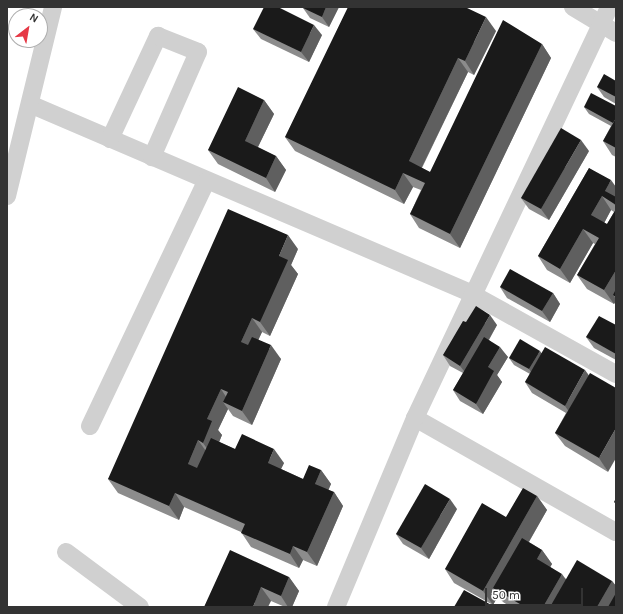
<!DOCTYPE html>
<style>
body{margin:0}
#map{position:relative;width:623px;height:614px;overflow:hidden;background:#fff;font-family:Karla,sans-serif}
div>[style]{position:absolute}
.minor>*{height:18px;margin:-9px;padding:0 9px;transform-origin:9px;border-radius:9px;background:#d0d0d0}
.wall>*{inset:0;background:#8c8c8c}
.shaded-wall>*{inset:0;background:#5f5f5f}
.building>*{inset:0;background:#1a1a1a}
span{translate:-50% -50%;white-space:nowrap;text-align:center;line-height:1.15;-webkit-text-stroke:4px #fff;paint-order:stroke}
.frame{position:absolute;inset:0;border:8px solid #333;pointer-events:none}
.north{position:absolute;left:8px;top:8px;width:40px;height:40px;box-sizing:border-box;background:#fff;border:1px solid #adadad;border-radius:50%;rotate:31deg;font-size:11px;font-weight:700;line-height:16px;text-align:center;color:#333}
.north::after{content:'';display:block;margin:auto;width:14px;height:18px;background:#e63946;clip-path:polygon(50% 0,100% 100%,50% 72%,0 100%)}
.scale{position:absolute;left:485px;top:588px;width:98px;height:18px;box-sizing:border-box;border:2px solid #333;border-top:0;padding-left:5px;font-size:12px;line-height:14px;white-space:nowrap;color:#333;-webkit-text-stroke:3px #fff;paint-order:stroke}
</style>
<div id="map">
<div class="minor">
<i style="left:573px;top:7px;width:50px;rotate:31.2deg"></i>
<i style="left:32px;top:105px;width:479px;rotate:23.2deg"></i>
<i style="left:472px;top:294px;width:165px;rotate:29.1deg"></i>
<i style="left:110px;top:139px;width:114px;rotate:-65deg"></i>
<i style="left:158px;top:36px;width:43px;rotate:21.8deg"></i>
<i style="left:198px;top:52px;width:115px;rotate:113.7deg"></i>
<i style="left:7px;top:196px;width:195px;rotate:-76.3deg"></i>
<i style="left:415px;top:418px;width:231px;rotate:29.6deg"></i>
<i style="left:90px;top:426px;width:270px;rotate:-64.6deg"></i>
<i style="left:66px;top:552px;width:92px;rotate:36.6deg"></i>
<i style="left:336px;top:607px;width:205px;rotate:-67.3deg"></i>
<i style="left:415px;top:418px;width:454px;rotate:-64.7deg"></i>
</div>
<div class="wall">
<i style="clip-path:polygon(339px 7px,329px 27px,310px 18px,303px 8px)"></i>
<i style="clip-path:polygon(253px 29px,322px 35px,309px 62px,261px 39px)"></i>
<i style="clip-path:polygon(496px 31px,474px 75px,468px 72px,422px 168px,430px 172px,542px 44px,551px 58px,460px 248px,419px 228px,410px 214px,421px 190px,413px 187px,404px 204px,295px 151px,285px 137px)"></i>
<i style="clip-path:polygon(616px 81px,616px 104px,604px 97px,597px 87px)"></i>
<i style="clip-path:polygon(264px 100px,274px 114px,258px 147px,276px 156px,286px 170px,275px 192px,218px 164px,208px 150px)"></i>
<i style="clip-path:polygon(616px 106px,616px 157px,612px 155px,603px 141px,611px 126px,589px 114px,584px 107px)"></i>
<i style="clip-path:polygon(589px 151px,549px 220px,529px 209px,521px 198px)"></i>
<i style="clip-path:polygon(evenodd,589px 168px,616px 187px,616px 301px,614px 304px,587px 289px,577px 275px,595px 244px,593px 243px,570px 283px,547px 270px,538px 256px,589px 168px,611px 210px,614px 212px,607px 224px,604px 223px,611px 210px)"></i>
<i style="clip-path:polygon(298px 249px,291px 265px,298px 274px,270px 336px,262px 332px,258px 340px,281px 359px,252px 425px,233px 416px,228px 409px,218px 430px,222px 435px,219px 442px,235px 449px,284px 463px,281px 469px,303px 479px,321px 470px,331px 484px,328px 490px,334px 492px,343px 506px,317px 566px,303px 560px,299px 568px,251px 547px,241px 532px,184px 507px,179px 520px,118px 493px,108px 479px)"></i>
<i style="clip-path:polygon(500px 287px,553px 293px,560px 304px,550px 322px,507px 298px)"></i>
<i style="clip-path:polygon(466px 322px,497px 325px,489px 340px,508px 357px,497px 375px,502px 382px,483px 414px,460px 401px,453px 390px,463px 373px,450px 366px,443px 355px)"></i>
<i style="clip-path:polygon(616px 325px,616px 360px,594px 348px,586px 337px)"></i>
<i style="clip-path:polygon(542px 353px,608px 472px,565px 446px,555px 433px,566px 413px,532px 393px,525px 382px,530px 374px,514px 365px,509px 358px)"></i>
<i style="clip-path:polygon(537px 496px,547px 510px,529px 542px,542px 550px,552px 564px,550px 567px,566px 579px,612px 581px,616px 586px,616px 607px,511px 607px,503px 602px,498px 596px,493px 605px,454px 583px,445px 569px,506px 517px)"></i>
<i style="clip-path:polygon(457px 509px,429px 559px,403px 544px,396px 534px)"></i>
<i style="clip-path:polygon(289px 577px,299px 591px,292px 607px,285px 607px,271px 601px,204px 607px)"></i>
</div>
<div class="shaded-wall">
<i style="clip-path:polygon(326px 7px,339px 7px,329px 27px,322px 17px)"></i>
<i style="clip-path:polygon(486px 17px,496px 31px,474px 75px,465px 61px)"></i>
<i style="clip-path:polygon(314px 25px,322px 35px,309px 62px,301px 52px)"></i>
<i style="clip-path:polygon(542px 44px,551px 58px,460px 248px,450px 234px)"></i>
<i style="clip-path:polygon(458px 58px,468px 72px,418px 175px,409px 161px)"></i>
<i style="clip-path:polygon(264px 100px,274px 114px,254px 155px,245px 141px)"></i>
<i style="clip-path:polygon(581px 140px,589px 151px,549px 220px,541px 209px)"></i>
<i style="clip-path:polygon(276px 156px,286px 170px,275px 192px,266px 178px)"></i>
<i style="clip-path:polygon(403px 173px,413px 187px,404px 204px,395px 190px)"></i>
<i style="clip-path:polygon(611px 180px,616px 187px,616px 203px,615px 205px,605px 191px)"></i>
<i style="clip-path:polygon(602px 196px,611px 210px,601px 229px,591px 215px)"></i>
<i style="clip-path:polygon(583px 229px,593px 243px,570px 283px,560px 269px)"></i>
<i style="clip-path:polygon(288px 235px,298px 249px,291px 265px,298px 274px,270px 336px,260px 322px,279px 256px)"></i>
<i style="clip-path:polygon(616px 270px,616px 297px,613px 295px,616px 299px,616px 301px,614px 304px,604px 290px)"></i>
<i style="clip-path:polygon(553px 293px,560px 304px,550px 322px,542px 311px)"></i>
<i style="clip-path:polygon(490px 315px,497px 325px,468px 376px,460px 366px)"></i>
<i style="clip-path:polygon(252px 318px,262px 332px,251px 356px,241px 342px)"></i>
<i style="clip-path:polygon(271px 345px,281px 359px,252px 425px,242px 411px)"></i>
<i style="clip-path:polygon(500px 347px,508px 357px,497px 375px,502px 382px,483px 414px,476px 404px,488px 367px)"></i>
<i style="clip-path:polygon(540px 351px,545px 358px,534px 376px,529px 369px)"></i>
<i style="clip-path:polygon(585px 370px,593px 381px,572px 416px,565px 406px)"></i>
<i style="clip-path:polygon(221px 389px,230px 403px,223px 402px,228px 409px,218px 430px,222px 435px,213px 457px,203px 443px,207px 419px)"></i>
<i style="clip-path:polygon(616px 428px,616px 458px,608px 472px,599px 458px)"></i>
<i style="clip-path:polygon(198px 440px,208px 454px,197px 478px,188px 464px)"></i>
<i style="clip-path:polygon(274px 449px,284px 463px,277px 477px,268px 463px)"></i>
<i style="clip-path:polygon(321px 470px,331px 484px,325px 498px,315px 484px)"></i>
<i style="clip-path:polygon(334px 492px,343px 506px,317px 566px,307px 552px)"></i>
<i style="clip-path:polygon(175px 493px,184px 507px,179px 520px,169px 506px)"></i>
<i style="clip-path:polygon(537px 496px,547px 510px,500px 592px,493px 588px,498px 596px,493px 605px,483px 591px)"></i>
<i style="clip-path:polygon(450px 499px,457px 509px,429px 559px,421px 548px)"></i>
<i style="clip-path:polygon(293px 546px,303px 560px,299px 568px,290px 554px)"></i>
<i style="clip-path:polygon(542px 550px,552px 564px,547px 573px,537px 559px)"></i>
<i style="clip-path:polygon(562px 574px,572px 588px,561px 607px,543px 607px)"></i>
<i style="clip-path:polygon(289px 577px,299px 591px,292px 607px,288px 607px,281px 596px)"></i>
<i style="clip-path:polygon(612px 581px,616px 586px,616px 604px,615px 607px,597px 607px)"></i>
<i style="clip-path:polygon(261px 587px,271px 601px,268px 607px,253px 607px)"></i>
</div>
<div class="building">
<i style="clip-path:polygon(264px 7px,278px 7px,314px 25px,301px 52px,253px 29px)"></i>
<i style="clip-path:polygon(303px 7px,326px 7px,322px 17px,303px 8px)"></i>
<i style="clip-path:polygon(348px 7px,465px 7px,486px 17px,465px 61px,458px 58px,409px 161px,430px 172px,503px 20px,542px 44px,450px 234px,410px 214px,425px 183px,403px 173px,395px 190px,285px 137px)"></i>
<i style="clip-path:polygon(604px 74px,616px 81px,616px 97px,597px 87px)"></i>
<i style="clip-path:polygon(238px 87px,264px 100px,245px 141px,276px 156px,266px 178px,208px 150px)"></i>
<i style="clip-path:polygon(591px 93px,616px 106px,616px 118px,613px 123px,584px 107px)"></i>
<i style="clip-path:polygon(616px 118px,616px 148px,603px 141px)"></i>
<i style="clip-path:polygon(561px 128px,581px 140px,541px 209px,521px 198px)"></i>
<i style="clip-path:polygon(589px 168px,611px 180px,605px 191px,616px 197px,616px 205px,602px 196px,591px 215px,607px 224px,616px 209px,616px 270px,604px 290px,577px 275px,599px 238px,583px 229px,560px 269px,538px 256px)"></i>
<i style="clip-path:polygon(228px 209px,288px 235px,279px 256px,288px 260px,260px 322px,252px 318px,241px 342px,248px 345px,252px 337px,271px 345px,242px 411px,223px 402px,228px 392px,221px 389px,207px 419px,212px 421px,203px 443px,198px 440px,188px 464px,197px 468px,211px 438px,235px 449px,242px 434px,274px 449px,268px 463px,303px 479px,309px 465px,321px 470px,315px 484px,334px 492px,307px 552px,293px 546px,290px 554px,241px 533px,245px 524px,175px 493px,169px 506px,108px 479px)"></i>
<i style="clip-path:polygon(510px 269px,553px 293px,542px 311px,500px 287px)"></i>
<i style="clip-path:polygon(616px 289px,616px 297px,613px 295px)"></i>
<i style="clip-path:polygon(476px 306px,490px 315px,460px 366px,443px 355px,463px 321px,466px 322px)"></i>
<i style="clip-path:polygon(599px 316px,616px 325px,616px 354px,586px 337px)"></i>
<i style="clip-path:polygon(484px 337px,500px 347px,488px 367px,494px 371px,476px 404px,453px 390px)"></i>
<i style="clip-path:polygon(520px 339px,540px 351px,529px 369px,509px 358px)"></i>
<i style="clip-path:polygon(545px 347px,585px 370px,565px 406px,525px 382px)"></i>
<i style="clip-path:polygon(590px 373px,616px 388px,616px 428px,599px 458px,555px 433px)"></i>
<i style="clip-path:polygon(425px 484px,450px 499px,421px 548px,396px 534px)"></i>
<i style="clip-path:polygon(523px 488px,537px 496px,483px 591px,445px 569px,482px 503px,506px 517px)"></i>
<i style="clip-path:polygon(616px 498px,616px 504px,614px 502px)"></i>
<i style="clip-path:polygon(522px 538px,542px 550px,537px 559px,562px 574px,543px 607px,525px 607px,493px 588px)"></i>
<i style="clip-path:polygon(230px 550px,289px 577px,281px 596px,261px 587px,253px 607px,204px 607px)"></i>
<i style="clip-path:polygon(577px 560px,612px 581px,597px 607px,550px 607px)"></i>
<i style="clip-path:polygon(464px 590px,495px 607px,454px 607px)"></i>
<i style="clip-path:polygon(616px 593px,616px 607px,608px 607px)"></i>
</div>
<div class="frame"></div>
<div class="north">N</div>
<div class="scale">50 m</div>
</div>
